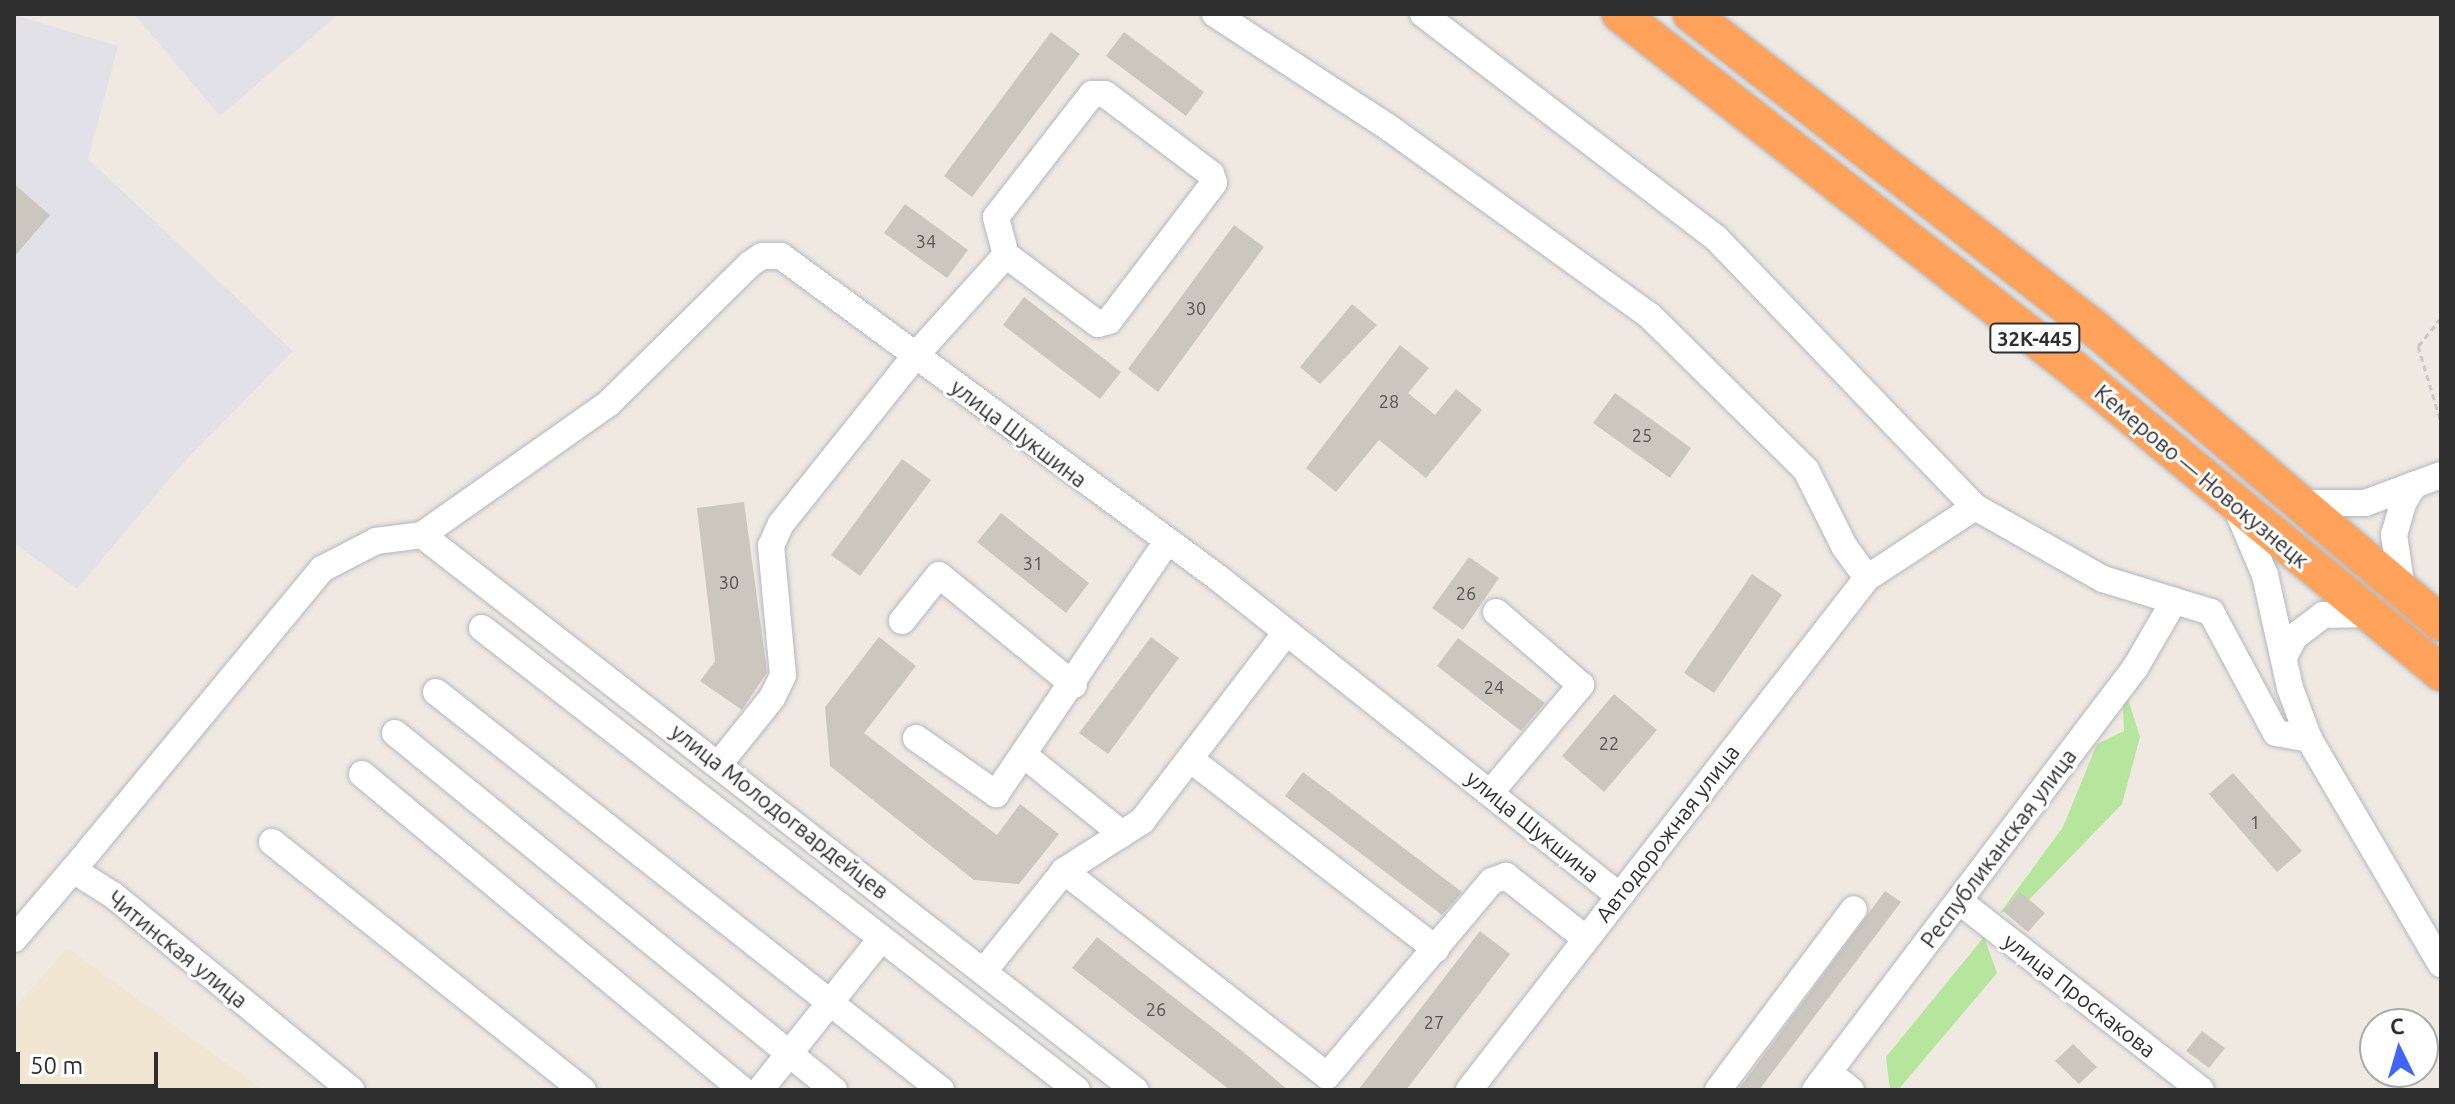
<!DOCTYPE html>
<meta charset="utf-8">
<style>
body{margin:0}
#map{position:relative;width:2455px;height:1104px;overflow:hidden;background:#efe9e1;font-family:Ubuntu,sans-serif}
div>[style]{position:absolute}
.industrial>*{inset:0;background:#e3e1e8}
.education>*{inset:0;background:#f0e6d1}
.green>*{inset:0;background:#b6e59e}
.building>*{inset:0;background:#cbc7bf}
.path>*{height:3px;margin-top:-1.5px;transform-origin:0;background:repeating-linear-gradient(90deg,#c9c9c9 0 6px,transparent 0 10px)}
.roads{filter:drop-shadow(0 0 2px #b4b7c1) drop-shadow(0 0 2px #b4b7c1)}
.minor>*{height:26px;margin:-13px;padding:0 13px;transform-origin:13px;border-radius:13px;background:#fff}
.highway>*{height:36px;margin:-18px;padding:0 18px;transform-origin:18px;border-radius:18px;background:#ffa35c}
span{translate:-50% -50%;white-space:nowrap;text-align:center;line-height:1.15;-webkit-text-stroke:6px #fff;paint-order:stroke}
.number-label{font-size:18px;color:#555452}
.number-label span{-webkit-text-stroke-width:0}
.shield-label span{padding:2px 6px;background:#fff;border:2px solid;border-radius:6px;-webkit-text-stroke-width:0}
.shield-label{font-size:20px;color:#2e2e2e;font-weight:700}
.street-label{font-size:22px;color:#2e2e2e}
.frame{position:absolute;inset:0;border:16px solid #2e2e2e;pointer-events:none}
.north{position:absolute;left:2359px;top:1008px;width:80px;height:80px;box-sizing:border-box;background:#fff;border:2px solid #ababab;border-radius:50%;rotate:355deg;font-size:22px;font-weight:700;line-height:32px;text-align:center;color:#2e2e2e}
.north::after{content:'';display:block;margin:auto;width:28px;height:36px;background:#4264fb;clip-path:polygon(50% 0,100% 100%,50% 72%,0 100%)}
.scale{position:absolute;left:16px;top:1052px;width:142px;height:36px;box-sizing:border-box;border:4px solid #2e2e2e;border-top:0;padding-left:10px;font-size:24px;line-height:28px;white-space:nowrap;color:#2e2e2e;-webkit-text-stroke:6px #fff;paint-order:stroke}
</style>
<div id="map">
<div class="industrial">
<i style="clip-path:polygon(134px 14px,339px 14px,220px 116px)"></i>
<i style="clip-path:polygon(14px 15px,118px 46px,88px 159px,293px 351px,182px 464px,77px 589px,14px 543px)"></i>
</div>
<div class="education">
<i style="clip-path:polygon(67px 948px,263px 1090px,14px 1090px,14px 1009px)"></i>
</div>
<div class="green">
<i style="clip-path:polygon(2122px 680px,2140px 737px,2122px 804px,2023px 906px,2000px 913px,2063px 827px,2097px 744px,2124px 731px)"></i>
<i style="clip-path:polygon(1984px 937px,1997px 973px,1898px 1090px,1890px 1090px,1886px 1057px)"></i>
</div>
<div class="building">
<i style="clip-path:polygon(1051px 32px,1080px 54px,972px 197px,944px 176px)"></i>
<i style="clip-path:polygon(1124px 32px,1204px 92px,1186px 116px,1106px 56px)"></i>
<i style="clip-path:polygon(14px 184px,50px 215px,14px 257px)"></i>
<i style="clip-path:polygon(905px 204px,968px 250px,947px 278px,884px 233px)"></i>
<i style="clip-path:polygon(1234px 225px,1264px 247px,1158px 392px,1128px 369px)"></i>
<i style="clip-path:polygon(1024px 297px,1121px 372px,1100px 399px,1003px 325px)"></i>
<i style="clip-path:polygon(1352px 304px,1377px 325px,1320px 384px,1300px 367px)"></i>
<i style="clip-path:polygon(1400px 345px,1429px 368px,1408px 393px,1435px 415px,1456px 389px,1482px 410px,1426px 478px,1379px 440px,1336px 492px,1306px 468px)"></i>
<i style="clip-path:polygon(1615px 393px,1691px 448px,1670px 478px,1593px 423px)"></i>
<i style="clip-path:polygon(902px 459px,931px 480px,860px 576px,831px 555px)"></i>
<i style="clip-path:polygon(744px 502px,767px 672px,742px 710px,700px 681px,715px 661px,697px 508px)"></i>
<i style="clip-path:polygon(1001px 513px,1089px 583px,1066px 613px,977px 542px)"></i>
<i style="clip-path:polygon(1469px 557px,1499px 578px,1463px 630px,1432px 608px)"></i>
<i style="clip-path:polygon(1752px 574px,1782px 595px,1714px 693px,1684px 673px)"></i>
<i style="clip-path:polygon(879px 637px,916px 666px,864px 733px,997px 835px,1020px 804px,1059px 834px,1019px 884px,974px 880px,830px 766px,825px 707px)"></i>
<i style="clip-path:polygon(1151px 637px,1179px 658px,1108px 754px,1079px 733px)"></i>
<i style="clip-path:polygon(1458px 638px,1545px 703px,1521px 731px,1437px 666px)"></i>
<i style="clip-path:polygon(1614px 694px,1657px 730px,1604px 792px,1562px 756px)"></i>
<i style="clip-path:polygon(1303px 772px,1462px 892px,1442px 915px,1285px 796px)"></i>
<i style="clip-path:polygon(2233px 773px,2302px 851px,2277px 872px,2209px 794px)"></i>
<i style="clip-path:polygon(1885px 891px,1901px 902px,1759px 1090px,1738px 1090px)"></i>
<i style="clip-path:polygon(2020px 892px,2045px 913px,2028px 932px,2003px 911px)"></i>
<i style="clip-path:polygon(1480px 931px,1510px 954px,1406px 1090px,1358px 1090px)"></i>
<i style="clip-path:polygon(1097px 937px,1241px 1050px,1288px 1090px,1230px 1090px,1072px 968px)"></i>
<i style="clip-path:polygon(2202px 1031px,2225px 1048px,2209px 1068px,2186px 1051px)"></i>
<i style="clip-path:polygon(2073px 1044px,2097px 1067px,2079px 1084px,2055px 1061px)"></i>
</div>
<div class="path">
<i style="left:2441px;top:318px;width:36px;rotate:129deg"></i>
<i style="left:2418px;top:346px;width:79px;rotate:73.2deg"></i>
</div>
<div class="roads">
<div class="minor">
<i style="left:1215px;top:14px;width:207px;rotate:33.2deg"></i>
<i style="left:1388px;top:127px;width:323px;rotate:35.8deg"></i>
<i style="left:1650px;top:316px;width:219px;rotate:44.6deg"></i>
<i style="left:1806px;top:470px;width:85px;rotate:63.4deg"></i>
<i style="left:1844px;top:546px;width:39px;rotate:54deg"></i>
<i style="left:1423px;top:14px;width:369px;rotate:37.4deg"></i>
<i style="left:1716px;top:238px;width:373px;rotate:46.1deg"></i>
<i style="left:1092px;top:94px;width:13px"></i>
<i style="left:1105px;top:94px;width:133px;rotate:37deg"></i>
<i style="left:1211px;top:174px;width:9px;rotate:72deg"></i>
<i style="left:1214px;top:183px;width:173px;rotate:127.3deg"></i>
<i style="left:1109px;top:321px;width:11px;rotate:165deg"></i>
<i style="left:1098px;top:324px;width:115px;rotate:-143.1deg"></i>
<i style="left:1006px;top:255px;width:39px;rotate:-105deg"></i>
<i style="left:996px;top:217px;width:156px;rotate:-52deg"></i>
<i style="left:2301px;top:503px;width:64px"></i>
<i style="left:2365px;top:503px;width:81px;rotate:-20.2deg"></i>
<i style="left:2236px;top:507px;width:74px;rotate:66.9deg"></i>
<i style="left:2265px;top:575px;width:116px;rotate:77.5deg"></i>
<i style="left:2290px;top:688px;width:54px;rotate:69.6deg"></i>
<i style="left:2309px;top:739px;width:261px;rotate:59.6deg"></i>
<i style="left:422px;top:535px;width:229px;rotate:-35.2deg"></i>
<i style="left:609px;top:403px;width:198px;rotate:-44.6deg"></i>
<i style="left:750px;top:264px;width:14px;rotate:-34deg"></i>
<i style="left:762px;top:256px;width:19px"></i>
<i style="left:781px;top:256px;width:541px;rotate:36.36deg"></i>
<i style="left:1217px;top:577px;width:510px;rotate:38.4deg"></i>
<i style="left:2402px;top:589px;width:55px;rotate:-98.4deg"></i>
<i style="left:2394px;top:535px;width:33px;rotate:-74deg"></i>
<i style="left:2403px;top:503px;width:22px;rotate:-58deg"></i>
<i style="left:902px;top:621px;width:59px;rotate:-51.2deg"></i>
<i style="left:939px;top:575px;width:174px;rotate:39.2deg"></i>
<i style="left:482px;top:628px;width:753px;rotate:37.83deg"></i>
<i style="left:2284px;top:657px;width:22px;rotate:-63deg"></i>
<i style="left:2294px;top:637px;width:36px;rotate:-37deg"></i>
<i style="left:2323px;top:615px;width:46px;rotate:-1.2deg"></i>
<i style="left:436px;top:692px;width:643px;rotate:38.24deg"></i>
<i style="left:395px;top:733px;width:566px;rotate:39.12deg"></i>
<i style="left:916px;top:738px;width:98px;rotate:35deg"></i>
<i style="left:996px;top:794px;width:303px;rotate:-55.9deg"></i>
<i style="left:1024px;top:755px;width:126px;rotate:38.9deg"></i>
<i style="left:1190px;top:759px;width:311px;rotate:37.7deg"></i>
<i style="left:719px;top:764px;width:85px;rotate:-51.2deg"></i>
<i style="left:772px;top:698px;width:25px;rotate:-64deg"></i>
<i style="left:783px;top:675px;width:130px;rotate:-95.3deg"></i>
<i style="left:771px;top:546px;width:24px;rotate:-66deg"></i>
<i style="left:781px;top:524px;width:215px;rotate:-51.4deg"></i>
<i style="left:915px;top:356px;width:136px;rotate:-48deg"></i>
<i style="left:362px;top:774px;width:494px;rotate:39.7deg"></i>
<i style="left:1491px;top:792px;width:140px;rotate:-49.9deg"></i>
<i style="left:1581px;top:685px;width:112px;rotate:-139.3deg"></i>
<i style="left:272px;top:842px;width:398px;rotate:38.6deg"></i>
<i style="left:73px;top:870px;width:391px;rotate:-50.4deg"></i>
<i style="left:322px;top:569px;width:61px;rotate:-27.4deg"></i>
<i style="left:376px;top:541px;width:46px;rotate:-7.4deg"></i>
<i style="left:422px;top:535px;width:904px;rotate:37.9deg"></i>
<i style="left:1064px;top:871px;width:333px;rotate:37.9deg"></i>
<i style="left:1327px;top:1076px;width:255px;rotate:-49.8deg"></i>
<i style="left:1492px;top:881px;width:15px;rotate:-20deg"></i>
<i style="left:1506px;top:876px;width:100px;rotate:38.1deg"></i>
<i style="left:1959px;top:901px;width:307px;rotate:38deg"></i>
<i style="left:14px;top:939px;width:91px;rotate:-49.5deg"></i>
<i style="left:73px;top:870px;width:47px;rotate:32deg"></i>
<i style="left:113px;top:895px;width:308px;rotate:39.3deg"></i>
<i style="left:984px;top:971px;width:128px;rotate:-51.3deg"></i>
<i style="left:1064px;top:871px;width:93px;rotate:-32.7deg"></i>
<i style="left:1142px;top:821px;width:235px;rotate:-52.6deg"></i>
<i style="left:1829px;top:1073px;width:28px;rotate:38deg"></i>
<i style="left:760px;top:1090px;width:192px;rotate:-51.3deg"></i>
<i style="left:1469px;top:1090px;width:648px;rotate:-52.14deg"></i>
<i style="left:1867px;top:578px;width:129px;rotate:-33.3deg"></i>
<i style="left:1975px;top:507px;width:147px;rotate:29.4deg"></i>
<i style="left:2103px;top:579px;width:113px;rotate:17deg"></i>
<i style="left:2211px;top:612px;width:137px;rotate:61.8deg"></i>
<i style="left:2276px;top:733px;width:34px;rotate:10deg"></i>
<i style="left:1718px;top:1090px;width:226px;rotate:-53.1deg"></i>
<i style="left:1815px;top:1090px;width:530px;rotate:-52.83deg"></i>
<i style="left:2135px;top:668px;width:78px;rotate:-59.8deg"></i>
</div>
<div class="highway">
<i style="left:1620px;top:14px;width:576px;rotate:38.02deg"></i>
<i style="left:2074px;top:369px;width:477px;rotate:39.6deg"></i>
<i style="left:1691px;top:14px;width:509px;rotate:37.9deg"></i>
<i style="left:2093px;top:327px;width:457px;rotate:40.4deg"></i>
</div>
</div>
<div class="number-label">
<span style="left:926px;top:241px">34</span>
<span style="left:1196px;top:308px">30</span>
<span style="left:1389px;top:401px">28</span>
<span style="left:1642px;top:435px">25</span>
<span style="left:1033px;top:563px">31</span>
<span style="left:729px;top:582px">30</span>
<span style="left:1466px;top:593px">26</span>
<span style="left:1494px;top:687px">24</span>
<span style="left:1609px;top:743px">22</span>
<span style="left:2255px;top:822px">1</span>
<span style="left:1156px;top:1009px">26</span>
<span style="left:1434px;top:1022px">27</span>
</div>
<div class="shield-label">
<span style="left:2035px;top:338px">32К-445</span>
</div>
<div class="street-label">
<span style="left:1019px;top:433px;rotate:37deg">улица Шукшина</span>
<span style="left:2202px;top:476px;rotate:40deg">Кемерово — Новокузнецк</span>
<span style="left:780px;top:811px;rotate:38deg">улица Молодогвардейцев</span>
<span style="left:1533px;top:826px;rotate:39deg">улица Шукшина</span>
<span style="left:1667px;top:833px;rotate:-52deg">Автодорожная улица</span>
<span style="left:1998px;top:848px;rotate:-53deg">Республиканская улица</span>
<span style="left:178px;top:949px;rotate:39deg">Читинская улица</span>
<span style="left:2080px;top:995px;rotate:38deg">улица Проскакова</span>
</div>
<div class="frame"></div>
<div class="north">С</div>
<div class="scale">50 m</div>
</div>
